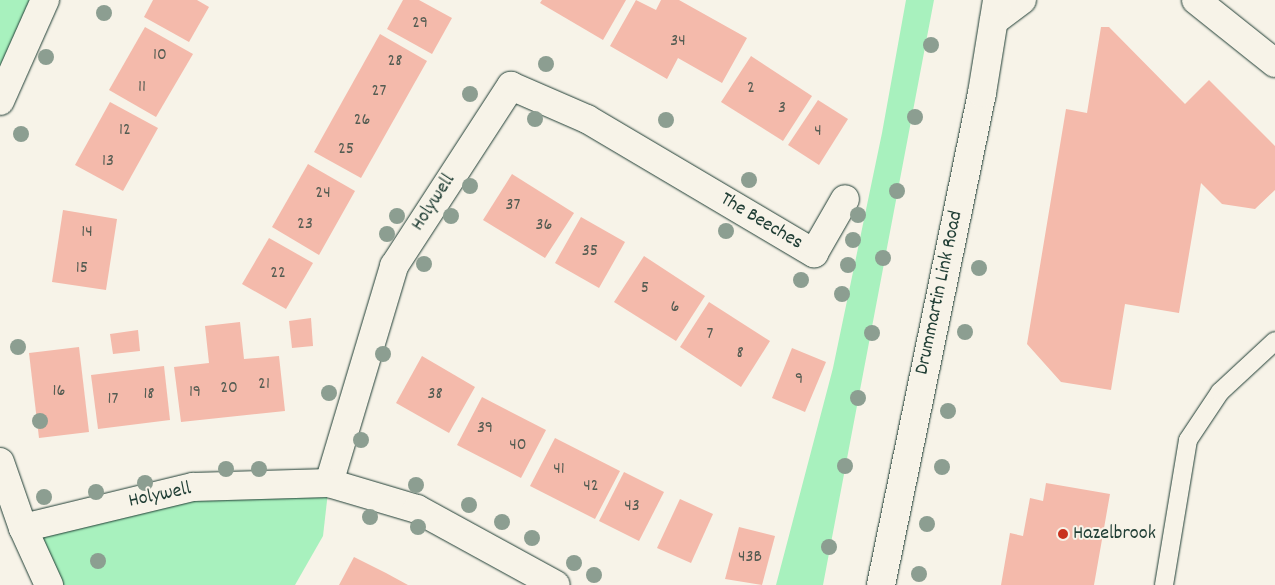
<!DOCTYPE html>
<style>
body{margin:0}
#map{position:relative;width:1275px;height:585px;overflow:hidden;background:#f7f3e8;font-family:Dekko,sans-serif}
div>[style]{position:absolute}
.green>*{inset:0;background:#a8f1be}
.building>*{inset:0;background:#f4baab}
.roads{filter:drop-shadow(0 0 1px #1f3d34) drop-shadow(0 0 1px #1f3d34)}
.service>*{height:18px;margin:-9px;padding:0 9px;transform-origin:9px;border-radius:9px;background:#f7f3e8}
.minor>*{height:28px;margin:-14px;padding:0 14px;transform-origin:14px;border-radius:14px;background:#f7f3e8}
.tertiary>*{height:28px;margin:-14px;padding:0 14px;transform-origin:14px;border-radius:14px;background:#f7f3e8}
.secondary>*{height:28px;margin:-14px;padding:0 14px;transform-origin:14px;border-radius:14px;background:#f7f3e8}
.trees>*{width:16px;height:16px;margin:-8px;border-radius:50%;background:#8c9e91}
.dots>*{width:14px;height:14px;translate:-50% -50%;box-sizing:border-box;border:2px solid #f7f3e8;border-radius:50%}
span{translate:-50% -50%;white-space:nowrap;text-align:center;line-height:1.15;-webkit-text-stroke:4px #f7f3e8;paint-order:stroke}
.number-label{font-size:18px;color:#545c52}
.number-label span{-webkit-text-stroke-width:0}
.street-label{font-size:20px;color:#1f3d34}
.poi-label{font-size:20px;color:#1f3d34}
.left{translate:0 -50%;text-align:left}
</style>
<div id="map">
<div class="green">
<i style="clip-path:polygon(0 0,45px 0,0 101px)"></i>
<i style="clip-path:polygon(906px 0,934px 0,823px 585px,776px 585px,833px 368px,882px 133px)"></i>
<i style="clip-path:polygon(329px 483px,323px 536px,295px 585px,49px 585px,23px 528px,193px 487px)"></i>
</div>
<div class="building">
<i style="clip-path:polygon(153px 0,197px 0,209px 7px,189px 42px,144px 17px)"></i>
<i style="clip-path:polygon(403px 0,419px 0,452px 18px,432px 54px,387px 29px)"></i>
<i style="clip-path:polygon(542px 0,626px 0,603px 40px,540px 3px)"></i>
<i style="clip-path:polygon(636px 0,656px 10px,661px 0,679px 0,747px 38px,722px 83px,678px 58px,667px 79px,610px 46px)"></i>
<i style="clip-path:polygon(145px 27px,193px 54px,156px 117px,109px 90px)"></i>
<i style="clip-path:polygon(1101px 27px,1109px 27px,1185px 104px,1209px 80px,1275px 146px,1275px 190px,1255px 209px,1222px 204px,1201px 183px,1179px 313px,1125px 304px,1111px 390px,1061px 382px,1027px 344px,1066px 109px,1087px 113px)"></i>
<i style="clip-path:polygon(380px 34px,427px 61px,361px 178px,314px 152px)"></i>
<i style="clip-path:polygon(751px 56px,812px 96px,783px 141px,721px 102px)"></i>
<i style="clip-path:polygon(818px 100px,848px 119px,819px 165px,788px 145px)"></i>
<i style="clip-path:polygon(110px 102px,158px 128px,123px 191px,75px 165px)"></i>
<i style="clip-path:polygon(308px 164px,355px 191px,319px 255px,272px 227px)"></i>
<i style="clip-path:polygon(512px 174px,574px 213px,545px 258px,483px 220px)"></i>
<i style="clip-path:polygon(63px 210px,117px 219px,106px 290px,52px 282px)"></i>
<i style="clip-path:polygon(581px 217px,625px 242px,599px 288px,555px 263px)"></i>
<i style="clip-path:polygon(269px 238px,313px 263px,286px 309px,242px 284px)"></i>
<i style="clip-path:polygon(644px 256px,705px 296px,676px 341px,614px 302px)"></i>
<i style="clip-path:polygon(709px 302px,770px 341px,741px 387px,680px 347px)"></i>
<i style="clip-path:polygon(311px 318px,313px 346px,292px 348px,289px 321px)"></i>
<i style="clip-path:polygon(240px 322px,244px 359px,279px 356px,285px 411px,181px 422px,174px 367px,209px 363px,205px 326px)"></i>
<i style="clip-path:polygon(138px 330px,140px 351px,113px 354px,110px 334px)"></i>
<i style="clip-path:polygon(79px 347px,89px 432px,39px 438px,29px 353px)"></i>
<i style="clip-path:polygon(792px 348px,826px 362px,805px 412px,772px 398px)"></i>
<i style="clip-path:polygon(422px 356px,475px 387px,449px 433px,396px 403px)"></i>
<i style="clip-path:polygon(164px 366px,170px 420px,98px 429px,91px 375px)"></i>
<i style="clip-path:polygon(482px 397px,546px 430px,521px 478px,457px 445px)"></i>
<i style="clip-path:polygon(555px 438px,620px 471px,595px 519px,530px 486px)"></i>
<i style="clip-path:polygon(624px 472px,664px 492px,639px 541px,599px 521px)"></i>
<i style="clip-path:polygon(1046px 483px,1110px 494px,1094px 585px,1001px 585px,1010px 533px,1023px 536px,1030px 498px,1043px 501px)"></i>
<i style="clip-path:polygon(680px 499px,713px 514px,691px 563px,657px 548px)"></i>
<i style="clip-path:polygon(739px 527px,775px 536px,762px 585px,725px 579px)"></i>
<i style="clip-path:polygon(354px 557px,386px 573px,408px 585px,339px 585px)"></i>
</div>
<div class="roads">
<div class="service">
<i style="left:1164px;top:585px;width:147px;rotate:-80.6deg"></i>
<i style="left:1188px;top:440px;width:58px;rotate:-56.3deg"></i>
<i style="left:1220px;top:392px;width:75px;rotate:-42.8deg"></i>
</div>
<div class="minor">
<i style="left:0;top:101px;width:111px;rotate:-66deg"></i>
<i style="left:0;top:462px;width:70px;rotate:70.8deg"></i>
<i style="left:23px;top:528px;width:63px;rotate:65.5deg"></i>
<i style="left:329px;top:483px;width:227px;rotate:-73.3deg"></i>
<i style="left:394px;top:266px;width:215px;rotate:-57deg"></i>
<i style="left:511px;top:86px;width:83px;rotate:23.5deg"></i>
<i style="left:587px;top:119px;width:264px;rotate:30.6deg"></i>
<i style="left:814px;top:253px;width:62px;rotate:-60.1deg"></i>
<i style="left:23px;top:528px;width:175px;rotate:-13.6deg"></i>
<i style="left:193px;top:487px;width:136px;rotate:-1.7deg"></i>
<i style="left:329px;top:483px;width:92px;rotate:16.5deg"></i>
<i style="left:417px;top:509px;width:158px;rotate:28.7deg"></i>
</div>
<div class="tertiary">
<i style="left:1196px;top:0;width:101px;rotate:38.6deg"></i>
</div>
<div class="secondary">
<i style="left:994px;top:21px;width:35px;rotate:-37deg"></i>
<i style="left:881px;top:585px;width:502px;rotate:-78.4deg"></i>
<i style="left:982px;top:93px;width:94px;rotate:-80.8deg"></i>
</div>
</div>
<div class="trees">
<i style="left:104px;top:13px"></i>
<i style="left:931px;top:45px"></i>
<i style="left:46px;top:57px"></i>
<i style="left:546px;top:64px"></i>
<i style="left:470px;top:94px"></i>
<i style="left:915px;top:117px"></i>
<i style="left:535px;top:119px"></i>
<i style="left:666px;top:120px"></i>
<i style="left:21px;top:134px"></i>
<i style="left:749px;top:180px"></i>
<i style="left:470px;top:186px"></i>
<i style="left:897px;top:191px"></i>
<i style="left:858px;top:215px"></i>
<i style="left:397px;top:216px"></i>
<i style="left:451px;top:216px"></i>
<i style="left:726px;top:231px"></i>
<i style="left:387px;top:234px"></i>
<i style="left:853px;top:240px"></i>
<i style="left:883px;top:258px"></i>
<i style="left:424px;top:264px"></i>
<i style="left:848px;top:265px"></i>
<i style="left:979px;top:268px"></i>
<i style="left:801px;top:280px"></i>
<i style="left:842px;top:294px"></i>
<i style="left:965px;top:332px"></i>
<i style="left:872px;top:333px"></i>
<i style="left:18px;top:347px"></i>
<i style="left:383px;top:354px"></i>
<i style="left:329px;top:393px"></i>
<i style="left:858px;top:398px"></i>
<i style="left:948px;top:411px"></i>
<i style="left:40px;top:421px"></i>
<i style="left:361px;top:440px"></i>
<i style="left:845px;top:466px"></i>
<i style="left:942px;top:467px"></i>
<i style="left:226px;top:469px"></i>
<i style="left:259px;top:469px"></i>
<i style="left:145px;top:483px"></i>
<i style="left:416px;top:485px"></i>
<i style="left:96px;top:492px"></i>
<i style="left:44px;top:497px"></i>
<i style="left:469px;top:505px"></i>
<i style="left:370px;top:517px"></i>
<i style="left:502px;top:522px"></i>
<i style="left:927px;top:524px"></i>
<i style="left:418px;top:527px"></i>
<i style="left:532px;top:538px"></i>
<i style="left:829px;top:547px"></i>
<i style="left:98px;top:561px"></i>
<i style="left:574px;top:563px"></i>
<i style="left:919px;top:574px"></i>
<i style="left:594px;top:575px"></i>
</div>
<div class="dots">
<i style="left:1063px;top:534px;background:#c8321e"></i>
</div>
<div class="number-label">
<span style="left:420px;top:24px">29</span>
<span style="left:678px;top:42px">34</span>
<span style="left:160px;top:56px">10</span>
<span style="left:395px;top:62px">28</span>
<span style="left:142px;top:88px">11</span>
<span style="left:751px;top:89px">2</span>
<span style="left:379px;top:92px">27</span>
<span style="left:782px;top:109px">3</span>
<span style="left:362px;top:121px">26</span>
<span style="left:125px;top:131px">12</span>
<span style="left:818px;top:132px">4</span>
<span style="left:346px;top:150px">25</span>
<span style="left:108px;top:162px">13</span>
<span style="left:323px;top:194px">24</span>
<span style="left:513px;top:206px">37</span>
<span style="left:305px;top:225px">23</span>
<span style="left:544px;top:226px">36</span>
<span style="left:87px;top:233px">14</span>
<span style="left:590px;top:252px">35</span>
<span style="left:82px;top:269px">15</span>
<span style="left:278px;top:274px">22</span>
<span style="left:645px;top:289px">5</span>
<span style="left:675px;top:308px">6</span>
<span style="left:710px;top:335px">7</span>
<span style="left:740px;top:354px">8</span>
<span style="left:799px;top:380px">9</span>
<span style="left:264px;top:385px">21</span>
<span style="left:229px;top:389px">20</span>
<span style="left:59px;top:392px">16</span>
<span style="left:195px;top:393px">19</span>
<span style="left:149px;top:395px">18</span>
<span style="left:435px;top:395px">38</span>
<span style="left:113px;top:400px">17</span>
<span style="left:485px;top:429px">39</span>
<span style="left:518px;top:446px">40</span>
<span style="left:559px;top:470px">41</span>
<span style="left:591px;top:487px">42</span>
<span style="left:632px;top:507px">43</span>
<span style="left:750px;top:558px">43B</span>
</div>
<div class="street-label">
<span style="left:434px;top:203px;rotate:-57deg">Holywell</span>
<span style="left:761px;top:222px;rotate:31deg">The Beeches</span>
<span style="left:940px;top:293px;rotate:-78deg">Drummartin Link Road</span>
<span style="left:160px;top:496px;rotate:-12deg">Holywell</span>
</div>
<div class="poi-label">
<span class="left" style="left:1073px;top:534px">Hazelbrook</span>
</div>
</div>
